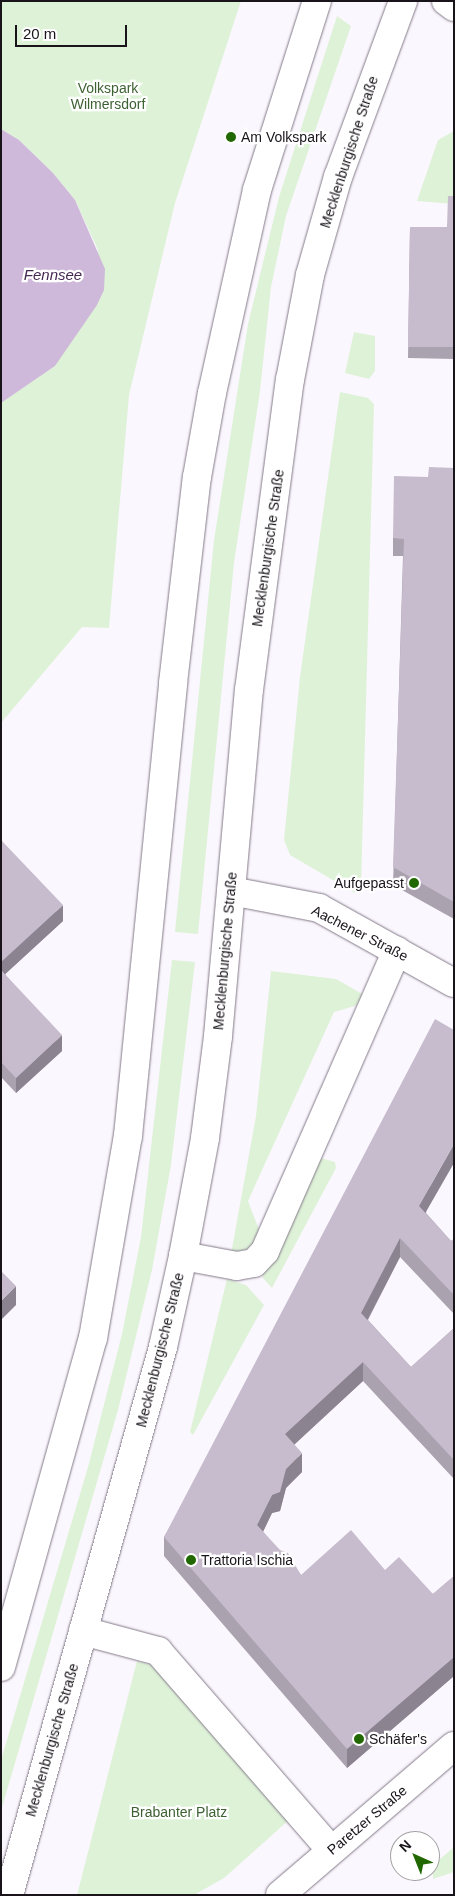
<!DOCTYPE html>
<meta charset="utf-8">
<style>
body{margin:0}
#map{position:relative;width:455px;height:1896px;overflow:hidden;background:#fbf7fe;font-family:Arial,sans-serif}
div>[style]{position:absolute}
.green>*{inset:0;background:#def2d8}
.water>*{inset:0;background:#cfb9da}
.roads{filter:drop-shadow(0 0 1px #837989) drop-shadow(0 0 1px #837989)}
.minor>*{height:28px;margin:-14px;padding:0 14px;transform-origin:14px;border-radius:14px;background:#fff}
.major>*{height:28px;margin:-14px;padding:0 14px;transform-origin:14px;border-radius:14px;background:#fff}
.wall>*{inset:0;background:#aba2b0}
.shaded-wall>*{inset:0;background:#8b8490}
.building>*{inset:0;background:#c7bccd}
.dots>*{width:14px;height:14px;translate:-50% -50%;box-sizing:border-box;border:2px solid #fff;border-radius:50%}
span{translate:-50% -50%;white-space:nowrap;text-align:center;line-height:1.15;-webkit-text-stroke:4.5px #fff;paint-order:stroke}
.park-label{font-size:14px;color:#3d6133}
.poi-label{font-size:14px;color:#18141a}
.left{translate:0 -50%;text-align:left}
.right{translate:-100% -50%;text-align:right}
.street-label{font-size:14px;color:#18141a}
.water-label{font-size:15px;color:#462854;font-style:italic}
.frame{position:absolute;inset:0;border:2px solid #18141a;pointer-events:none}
.north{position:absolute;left:390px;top:1831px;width:50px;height:50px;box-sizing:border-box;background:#fff;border:1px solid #a3a1a3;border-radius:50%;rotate:316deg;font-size:14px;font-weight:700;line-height:20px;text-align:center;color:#18141a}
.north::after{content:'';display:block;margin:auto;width:18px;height:22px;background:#216800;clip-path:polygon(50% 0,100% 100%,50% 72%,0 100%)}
.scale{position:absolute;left:15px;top:25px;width:112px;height:22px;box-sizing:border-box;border:2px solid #18141a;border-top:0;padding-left:6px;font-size:15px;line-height:18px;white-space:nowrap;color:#18141a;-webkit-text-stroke:4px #fff;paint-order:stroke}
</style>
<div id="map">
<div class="green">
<i style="clip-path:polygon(1px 1px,241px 1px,175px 203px,129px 395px,109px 628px,82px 627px,1px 723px,1px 403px,55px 366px,98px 250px,75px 200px,53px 173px,19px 140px,1px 129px)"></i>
<i style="clip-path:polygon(337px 16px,351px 26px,286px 216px,271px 287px,260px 391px,234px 563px,198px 934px,175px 932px,214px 540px,248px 324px,279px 197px)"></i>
<i style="clip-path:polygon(454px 131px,454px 204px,417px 201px,438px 140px)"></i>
<i style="clip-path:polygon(354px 332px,375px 336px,375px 371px,369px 379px,345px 373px)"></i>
<i style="clip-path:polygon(340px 392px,368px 398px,374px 404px,361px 888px,355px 893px,290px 855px,284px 840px,300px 677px)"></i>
<i style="clip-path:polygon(172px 960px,195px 962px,171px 1165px,152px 1270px,118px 1410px,1px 1811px,1px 1760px,88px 1467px,122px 1334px,141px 1237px)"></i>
<i style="clip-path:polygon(271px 971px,336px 979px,364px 995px,355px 1006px,334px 1012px,248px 1201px,260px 1232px,249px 1253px,231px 1254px,256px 1116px)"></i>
<i style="clip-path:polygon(321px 1158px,335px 1162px,336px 1168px,272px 1288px,262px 1277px)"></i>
<i style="clip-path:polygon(227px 1279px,246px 1285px,264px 1305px,193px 1435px,190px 1432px)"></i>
<i style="clip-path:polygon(137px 1661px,155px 1666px,290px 1819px,224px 1878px,194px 1895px,77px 1895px)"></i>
<i style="clip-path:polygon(454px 1847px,454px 1872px,433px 1879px,433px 1865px)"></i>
</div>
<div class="water">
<i style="clip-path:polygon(1px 129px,19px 140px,53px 173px,75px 200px,105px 269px,104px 290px,97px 305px,55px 366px,1px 403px)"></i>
</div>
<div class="roads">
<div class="minor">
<i style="left:231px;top:891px;width:90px;rotate:10.9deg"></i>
<i style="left:319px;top:908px;width:154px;rotate:29.1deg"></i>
<i style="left:183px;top:1256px;width:55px;rotate:10.5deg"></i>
<i style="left:237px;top:1266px;width:17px;rotate:-10deg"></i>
<i style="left:254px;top:1263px;width:16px;rotate:-47deg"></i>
<i style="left:265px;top:1251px;width:328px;rotate:-66.3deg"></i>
<i style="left:83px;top:1631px;width:78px;rotate:14.9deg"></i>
<i style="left:158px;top:1651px;width:264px;rotate:49deg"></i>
<i style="left:280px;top:1895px;width:229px;rotate:-40.6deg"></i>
</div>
<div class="major">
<i style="left:446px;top:1px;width:10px;rotate:37deg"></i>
<i style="left:1px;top:1667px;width:342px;rotate:-74.4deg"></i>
<i style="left:93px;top:1338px;width:205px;rotate:-80.2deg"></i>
<i style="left:128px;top:1136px;width:455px;rotate:-84.3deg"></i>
<i style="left:173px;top:683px;width:207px;rotate:-83.4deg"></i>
<i style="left:197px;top:477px;width:85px;rotate:-79.9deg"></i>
<i style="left:212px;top:393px;width:208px;rotate:-77.5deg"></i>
<i style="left:257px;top:190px;width:198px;rotate:-72.4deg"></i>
<i style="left:9px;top:1895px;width:569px;rotate:-74.3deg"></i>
<i style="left:163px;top:1347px;width:93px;rotate:-77.6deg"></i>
<i style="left:183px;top:1256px;width:120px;rotate:-79.4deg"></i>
<i style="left:205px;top:1138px;width:103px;rotate:-82.7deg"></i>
<i style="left:218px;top:1036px;width:347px;rotate:-84.9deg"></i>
<i style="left:249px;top:690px;width:313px;rotate:-82.5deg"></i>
<i style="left:290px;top:380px;width:107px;rotate:-79.2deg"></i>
<i style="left:310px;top:275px;width:102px;rotate:-74.1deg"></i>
<i style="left:338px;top:177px;width:188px;rotate:-69.7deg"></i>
</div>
</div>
<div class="wall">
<i style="clip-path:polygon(454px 196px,454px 359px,408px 358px,410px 227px,447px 227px)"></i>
<i style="clip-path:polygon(454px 468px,454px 919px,393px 885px,403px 556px,393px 556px,393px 538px,428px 477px)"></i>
<i style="clip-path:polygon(1px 840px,63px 921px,5px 974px,62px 1051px,16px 1093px,1px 1077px)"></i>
<i style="clip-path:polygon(454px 1030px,426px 1213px,451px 1241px,454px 1239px,454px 1314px,400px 1257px,368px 1320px,411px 1367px,454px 1328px,454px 1479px,363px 1381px,294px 1445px,302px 1472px,286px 1488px,280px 1511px,272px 1513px,263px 1532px,301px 1575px,385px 1570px,433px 1594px,454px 1576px,454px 1676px,347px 1768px,164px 1556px,164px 1537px)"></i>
</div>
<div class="shaded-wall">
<i style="clip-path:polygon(63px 905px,63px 921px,1px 978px,1px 962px)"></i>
<i style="clip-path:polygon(62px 1035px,62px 1051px,16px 1093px,16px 1078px)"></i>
<i style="clip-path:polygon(454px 1144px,454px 1163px,419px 1224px,419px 1206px)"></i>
<i style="clip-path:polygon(400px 1238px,400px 1257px,361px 1332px,361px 1313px)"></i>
<i style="clip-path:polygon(16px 1286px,16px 1305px,1px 1320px,1px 1301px)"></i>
<i style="clip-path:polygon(363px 1362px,363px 1381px,285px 1453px,285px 1434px)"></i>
<i style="clip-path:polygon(302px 1453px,302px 1472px,286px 1488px,280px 1511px,272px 1513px,257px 1544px,257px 1525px,272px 1495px,286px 1469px)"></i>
<i style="clip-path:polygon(454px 1657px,454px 1676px,347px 1768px,347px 1749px)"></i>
</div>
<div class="building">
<i style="clip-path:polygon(448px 196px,454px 196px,454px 347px,408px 347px,410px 227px,447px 227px)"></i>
<i style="clip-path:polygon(429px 467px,454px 468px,454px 902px,393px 867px,404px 539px,393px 538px,394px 476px,428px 477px)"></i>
<i style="clip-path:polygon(1px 840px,63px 905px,1px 962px)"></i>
<i style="clip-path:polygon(1px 970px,62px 1035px,16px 1078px,1px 1062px)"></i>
<i style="clip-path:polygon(435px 1019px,454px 1030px,454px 1144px,419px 1206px,451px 1241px,454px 1239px,454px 1295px,400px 1238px,361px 1313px,411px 1367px,454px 1328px,454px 1460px,363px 1362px,285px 1434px,302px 1453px,286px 1469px,280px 1492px,272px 1495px,257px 1525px,280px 1550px,288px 1553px,301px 1575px,351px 1530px,385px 1570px,399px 1557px,433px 1594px,454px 1576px,454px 1657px,347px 1749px,164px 1537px)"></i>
<i style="clip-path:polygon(1px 1271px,16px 1286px,1px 1301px)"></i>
</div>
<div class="dots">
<i style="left:231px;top:137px;background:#216800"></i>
<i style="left:414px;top:883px;background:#216800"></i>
<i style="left:191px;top:1560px;background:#216800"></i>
<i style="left:359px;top:1739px;background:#216800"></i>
</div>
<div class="park-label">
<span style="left:108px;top:96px">Volkspark<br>Wilmersdorf</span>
<span style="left:179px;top:1812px">Brabanter Platz</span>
</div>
<div class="poi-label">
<span class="left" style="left:241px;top:137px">Am Volkspark</span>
<span class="right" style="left:404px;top:883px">Aufgepasst</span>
<span class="left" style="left:201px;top:1560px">Trattoria Ischia</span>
<span class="left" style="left:369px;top:1739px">Schäfer's</span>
</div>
<div class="street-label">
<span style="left:349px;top:152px;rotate:-72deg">Mecklenburgische Straße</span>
<span style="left:268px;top:548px;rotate:-82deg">Mecklenburgische Straße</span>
<span style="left:360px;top:933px;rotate:27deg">Aachener Straße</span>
<span style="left:225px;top:951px;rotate:-85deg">Mecklenburgische Straße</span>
<span style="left:160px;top:1350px;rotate:-76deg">Mecklenburgische Straße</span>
<span style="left:52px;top:1740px;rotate:-74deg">Mecklenburgische Straße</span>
<span style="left:367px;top:1820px;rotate:-40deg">Paretzer Straße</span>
</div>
<div class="water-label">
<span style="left:53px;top:275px">Fennsee</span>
</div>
<div class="frame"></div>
<div class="north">N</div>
<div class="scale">20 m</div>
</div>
